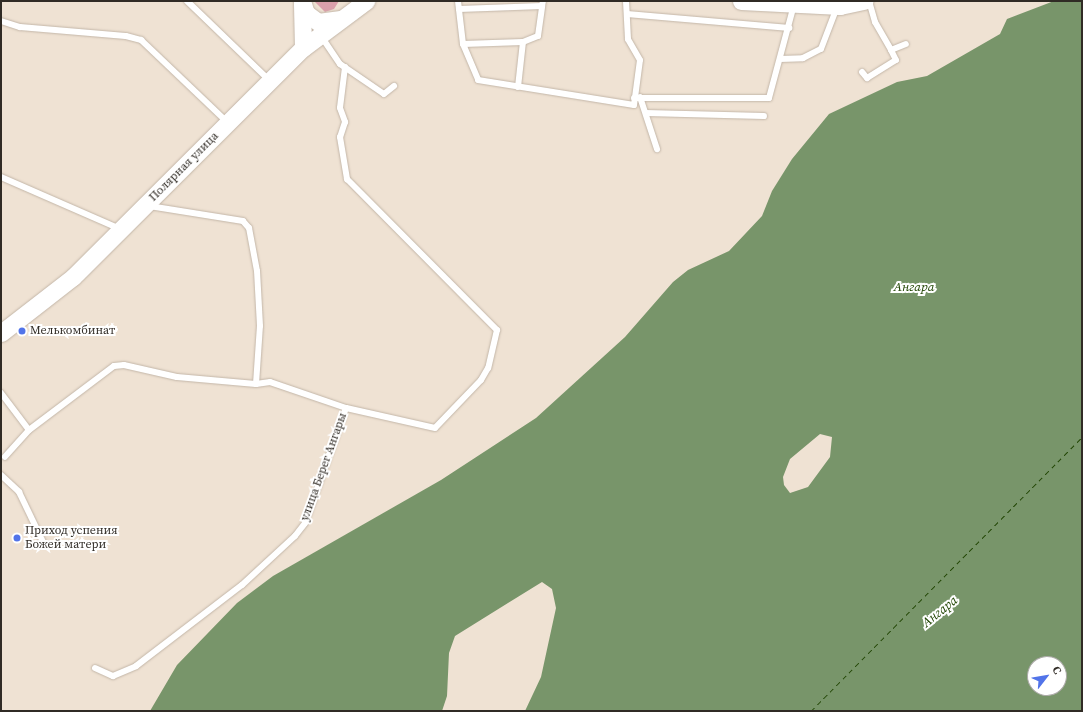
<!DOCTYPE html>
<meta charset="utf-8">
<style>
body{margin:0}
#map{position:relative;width:1083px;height:712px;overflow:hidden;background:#efe2d3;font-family:"Source Serif 4",serif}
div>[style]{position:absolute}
.green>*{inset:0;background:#daa0ab}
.water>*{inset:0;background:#78956a}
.ferry>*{height:1px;margin-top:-0.5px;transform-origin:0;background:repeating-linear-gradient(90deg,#1f4401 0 5px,transparent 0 9px)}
.roads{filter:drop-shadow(0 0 1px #c3b6a8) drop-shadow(0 0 1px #c3b6a8)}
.lane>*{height:6px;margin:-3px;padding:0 3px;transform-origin:3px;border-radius:3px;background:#fff}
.secondary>*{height:17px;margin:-8.5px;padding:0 8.5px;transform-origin:8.5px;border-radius:8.5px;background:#fff}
.dots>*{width:11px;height:11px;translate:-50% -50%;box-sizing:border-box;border:2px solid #fff;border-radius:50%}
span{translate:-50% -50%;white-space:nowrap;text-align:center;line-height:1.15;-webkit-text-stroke:4px #fff;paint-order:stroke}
.street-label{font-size:12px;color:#302b25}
.poi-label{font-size:12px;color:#302b25}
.left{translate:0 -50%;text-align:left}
.water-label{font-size:13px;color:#1f4401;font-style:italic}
.frame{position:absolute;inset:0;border:2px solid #302b25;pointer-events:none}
.north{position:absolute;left:1027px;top:656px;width:40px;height:40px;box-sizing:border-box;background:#fff;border:1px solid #acaaa8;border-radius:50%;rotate:59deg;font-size:11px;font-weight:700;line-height:16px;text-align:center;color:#302b25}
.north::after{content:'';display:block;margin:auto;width:14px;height:18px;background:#5274e9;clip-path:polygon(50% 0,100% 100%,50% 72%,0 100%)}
</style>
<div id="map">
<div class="green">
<i style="clip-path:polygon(314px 1px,339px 1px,334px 9px,325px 12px)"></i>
</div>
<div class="water">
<i style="clip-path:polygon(evenodd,1054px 1px,1082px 1px,1082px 711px,525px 711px,541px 677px,556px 608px,552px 589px,542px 582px,455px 636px,449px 653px,447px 696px,442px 711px,150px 711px,177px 665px,237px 603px,273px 576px,441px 480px,536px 418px,625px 337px,673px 282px,688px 270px,729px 251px,762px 216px,772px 191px,792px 159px,829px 114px,897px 82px,927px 76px,1000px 34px,1007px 19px,1054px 1px,820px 434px,832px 437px,830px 457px,808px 487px,790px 493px,784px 485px,783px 477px,790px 459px,820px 434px,1054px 1px,1035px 664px,1059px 664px,1059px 688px,1035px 688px,1035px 664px)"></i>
</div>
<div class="ferry">
<i style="left:811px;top:711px;width:385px;rotate:-45.3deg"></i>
</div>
<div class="roads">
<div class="lane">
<i style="left:187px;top:1px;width:114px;rotate:43.9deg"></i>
<i style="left:458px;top:1px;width:43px;rotate:83.4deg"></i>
<i style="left:463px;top:44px;width:39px;rotate:67deg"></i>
<i style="left:478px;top:80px;width:158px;rotate:9.1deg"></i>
<i style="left:634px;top:105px;width:45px;rotate:-82.4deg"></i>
<i style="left:640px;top:60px;width:24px;rotate:-120deg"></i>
<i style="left:628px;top:39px;width:38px;rotate:-93deg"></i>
<i style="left:869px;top:1px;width:22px;rotate:74deg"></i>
<i style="left:875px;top:22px;width:32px;rotate:60deg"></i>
<i style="left:891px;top:50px;width:16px;rotate:-22deg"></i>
<i style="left:459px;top:9px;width:83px;rotate:-2.1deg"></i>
<i style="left:542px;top:6px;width:5px;rotate:-79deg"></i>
<i style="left:627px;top:14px;width:163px;rotate:4.9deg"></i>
<i style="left:1px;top:21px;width:20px;rotate:18deg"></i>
<i style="left:20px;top:27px;width:106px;rotate:4.9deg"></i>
<i style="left:126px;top:36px;width:16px;rotate:15deg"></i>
<i style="left:141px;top:40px;width:119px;rotate:43.6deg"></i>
<i style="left:321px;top:36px;width:34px;rotate:56deg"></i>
<i style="left:340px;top:64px;width:53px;rotate:34.3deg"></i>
<i style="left:384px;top:94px;width:13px;rotate:-39deg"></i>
<i style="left:463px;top:44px;width:60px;rotate:-1.9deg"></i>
<i style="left:780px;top:59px;width:23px;rotate:-2deg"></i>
<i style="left:803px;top:58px;width:20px;rotate:-27deg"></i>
<i style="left:821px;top:49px;width:45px;rotate:-69.1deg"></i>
<i style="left:345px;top:67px;width:41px;rotate:97deg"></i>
<i style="left:340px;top:108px;width:15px;rotate:70deg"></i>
<i style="left:345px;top:122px;width:16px;rotate:108deg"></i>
<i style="left:340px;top:137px;width:43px;rotate:80.5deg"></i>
<i style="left:347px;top:179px;width:213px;rotate:45.2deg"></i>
<i style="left:497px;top:330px;width:39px;rotate:103deg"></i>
<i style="left:488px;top:368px;width:14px;rotate:120deg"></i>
<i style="left:481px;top:380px;width:66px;rotate:133.8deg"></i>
<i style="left:435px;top:428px;width:91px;rotate:-167.3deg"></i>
<i style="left:862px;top:72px;width:8px;rotate:50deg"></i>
<i style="left:867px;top:78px;width:34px;rotate:-32deg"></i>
<i style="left:896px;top:60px;width:11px;rotate:-117deg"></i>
<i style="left:518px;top:87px;width:45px;rotate:-83.7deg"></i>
<i style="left:523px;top:42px;width:16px;rotate:-22deg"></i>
<i style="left:538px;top:36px;width:30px;rotate:-82deg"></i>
<i style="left:640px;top:97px;width:55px;rotate:71.9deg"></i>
<i style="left:634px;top:98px;width:135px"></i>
<i style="left:769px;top:98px;width:96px;rotate:-75deg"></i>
<i style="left:646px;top:113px;width:118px;rotate:1.5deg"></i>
<i style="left:1px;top:177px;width:130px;rotate:23.6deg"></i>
<i style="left:1px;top:393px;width:46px;rotate:52.9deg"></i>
<i style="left:29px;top:430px;width:36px;rotate:132deg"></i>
<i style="left:29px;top:430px;width:106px;rotate:-37deg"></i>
<i style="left:114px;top:366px;width:10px;rotate:-6deg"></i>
<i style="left:124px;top:365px;width:54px;rotate:12.8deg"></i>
<i style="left:177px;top:377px;width:79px;rotate:5.1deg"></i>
<i style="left:1px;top:475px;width:25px;rotate:43deg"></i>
<i style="left:19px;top:492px;width:58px;rotate:64.3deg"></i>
<i style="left:95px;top:668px;width:20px;rotate:24deg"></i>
<i style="left:113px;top:676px;width:25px;rotate:-23deg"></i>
<i style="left:136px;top:666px;width:133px;rotate:-37.4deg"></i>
<i style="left:242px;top:585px;width:72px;rotate:-42.8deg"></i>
<i style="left:295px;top:536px;width:16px;rotate:-52deg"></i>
<i style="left:305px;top:523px;width:122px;rotate:-70.4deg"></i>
<i style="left:346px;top:408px;width:80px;rotate:-161.1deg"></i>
<i style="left:270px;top:382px;width:14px;rotate:172deg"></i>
<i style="left:256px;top:384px;width:58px;rotate:-86.1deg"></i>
<i style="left:260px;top:326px;width:55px;rotate:-93.1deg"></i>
<i style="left:257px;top:271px;width:44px;rotate:-100.5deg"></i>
<i style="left:249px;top:228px;width:9px;rotate:-131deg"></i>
<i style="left:243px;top:221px;width:95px;rotate:-170.9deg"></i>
</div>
<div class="secondary">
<i style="left:302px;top:1px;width:13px;rotate:72deg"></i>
<i style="left:306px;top:13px;width:15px;rotate:37deg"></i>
<i style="left:318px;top:22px;width:21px;rotate:-8deg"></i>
<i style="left:741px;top:1px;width:99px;rotate:2.9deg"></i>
<i style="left:840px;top:6px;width:25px;rotate:-12deg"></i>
<i style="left:302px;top:4px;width:44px;rotate:88.7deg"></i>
<i style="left:1px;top:333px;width:91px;rotate:-37.9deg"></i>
<i style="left:73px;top:277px;width:325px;rotate:-44.9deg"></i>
<i style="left:303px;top:48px;width:79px;rotate:-36.7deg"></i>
</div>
</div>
<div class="dots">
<i style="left:22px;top:331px;background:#5274e9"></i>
<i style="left:17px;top:538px;background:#5274e9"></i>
</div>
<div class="street-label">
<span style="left:184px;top:167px;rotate:-45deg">Полярная улица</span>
<span style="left:324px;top:467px;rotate:-70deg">улица Берег Ангары</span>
</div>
<div class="poi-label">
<span class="left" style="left:30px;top:331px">Мелькомбинат</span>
<span class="left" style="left:25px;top:538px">Приход успения<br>Божей матери</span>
</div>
<div class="water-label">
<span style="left:914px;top:287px">Ангара</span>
<span style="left:940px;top:612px;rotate:-39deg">Ангара</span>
</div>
<div class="frame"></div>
<div class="north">С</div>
</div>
